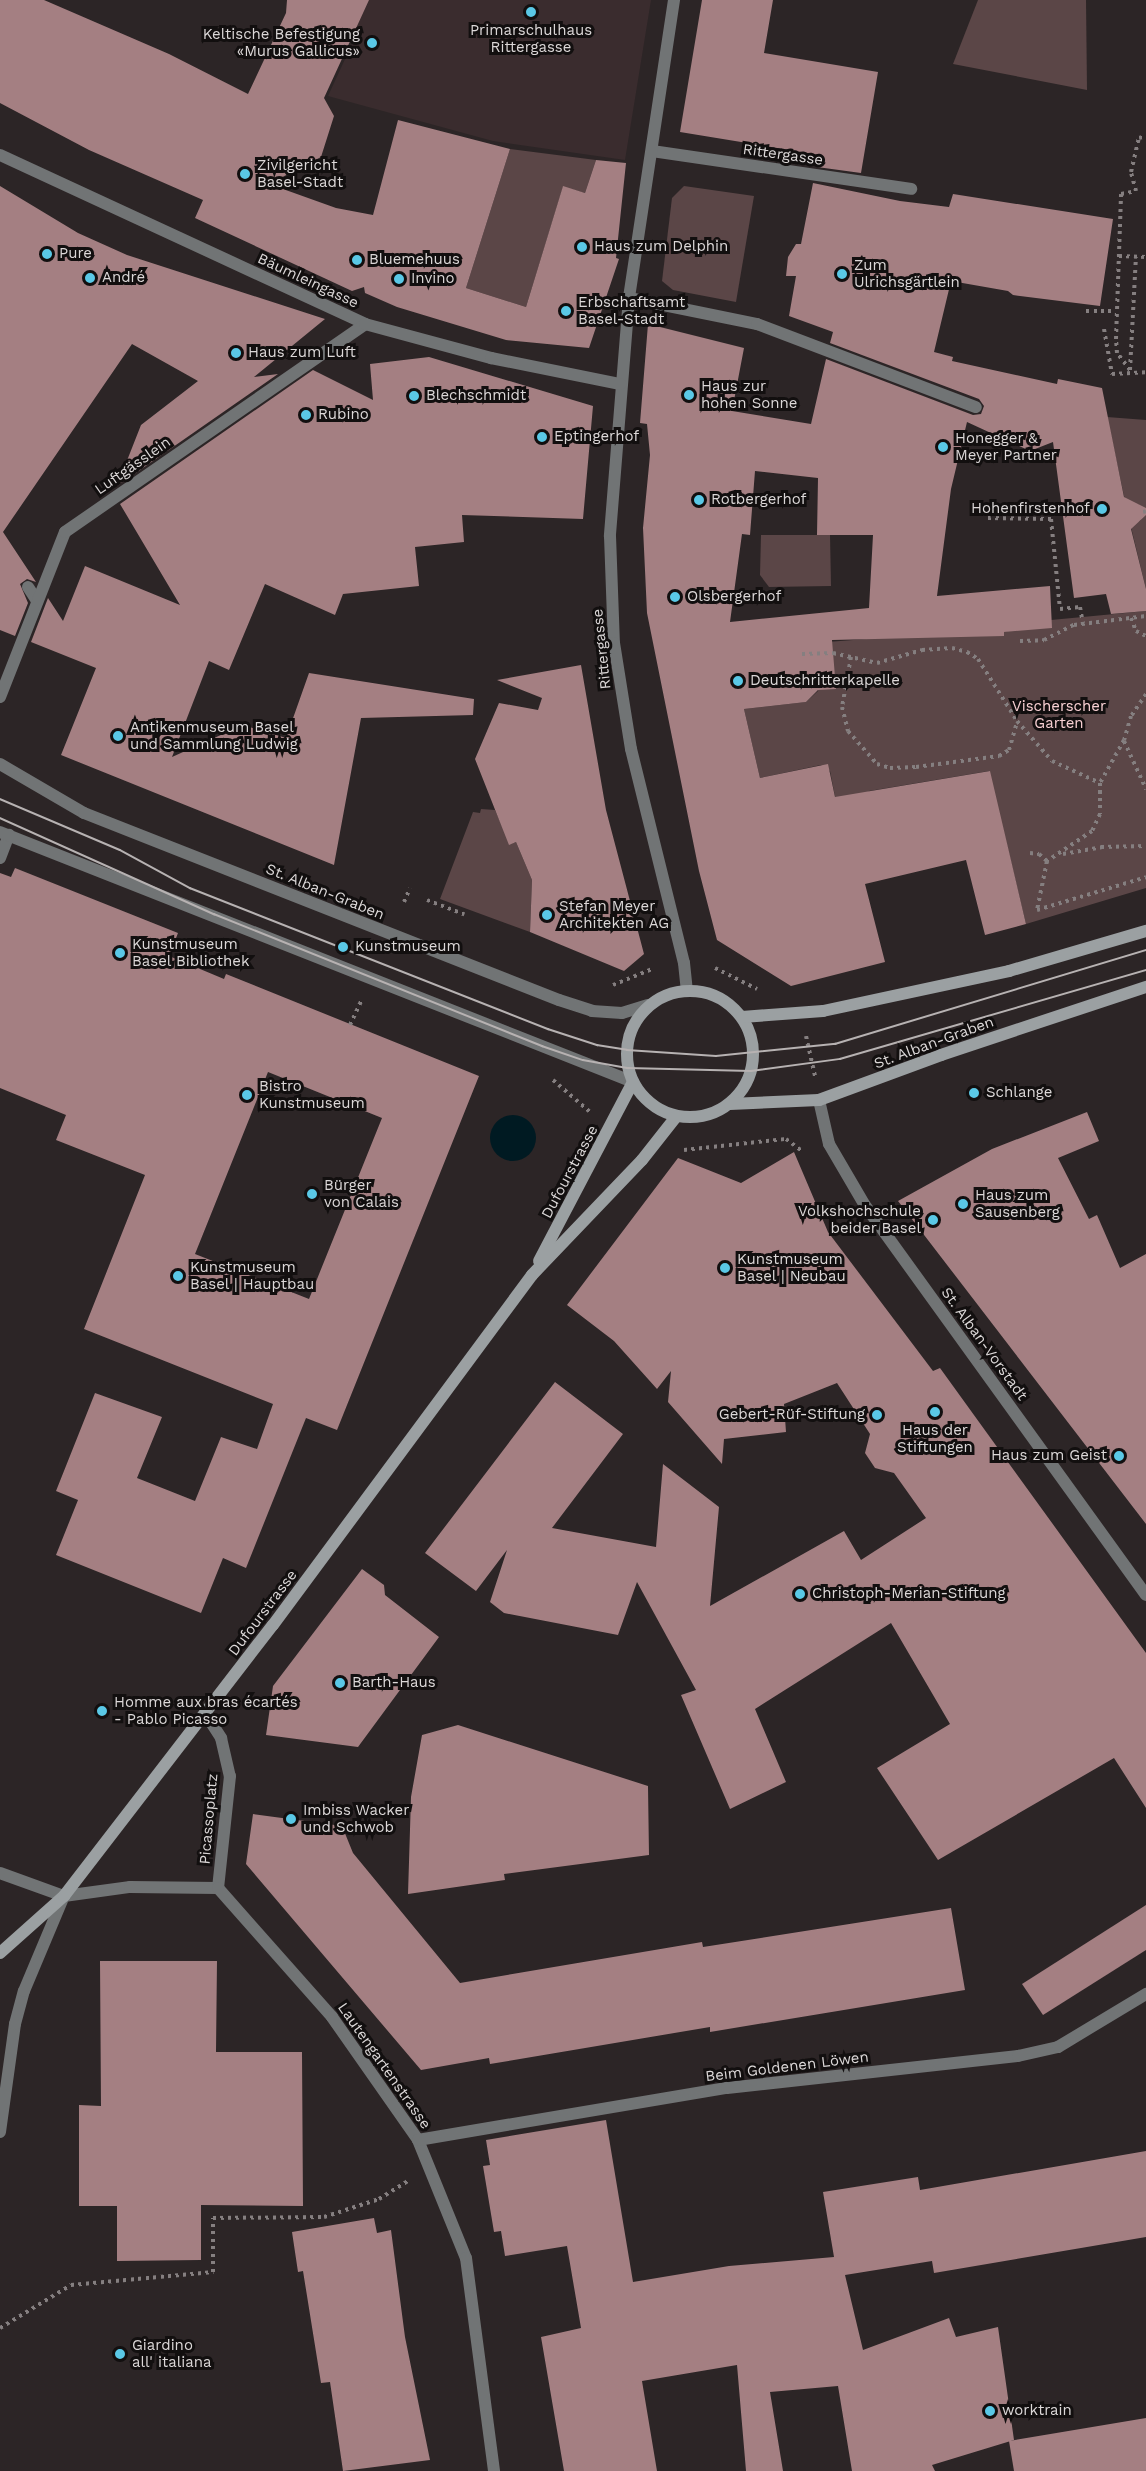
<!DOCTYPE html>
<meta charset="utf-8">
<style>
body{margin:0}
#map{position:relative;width:1146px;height:2471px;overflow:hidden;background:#2c2526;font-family:"Work Sans",sans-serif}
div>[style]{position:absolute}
.built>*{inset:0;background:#3a2c2e}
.green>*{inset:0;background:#5b4647}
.water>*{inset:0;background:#001a22}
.round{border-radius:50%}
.building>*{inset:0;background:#a47f82}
.path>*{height:4px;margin-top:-2px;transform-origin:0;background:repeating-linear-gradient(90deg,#857f80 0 3px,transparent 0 7.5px)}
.service>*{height:12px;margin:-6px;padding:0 6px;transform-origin:6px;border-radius:6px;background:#717475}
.pedestrian>*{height:12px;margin:-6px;padding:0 6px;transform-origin:6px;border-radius:6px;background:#717475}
.minor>*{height:12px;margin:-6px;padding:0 6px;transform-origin:6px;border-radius:6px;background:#717475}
.tertiary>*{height:12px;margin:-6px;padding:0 6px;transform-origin:6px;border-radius:6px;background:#717475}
.secondary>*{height:12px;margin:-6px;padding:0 6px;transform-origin:6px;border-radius:6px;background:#9ba0a2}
.secondary>.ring{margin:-6px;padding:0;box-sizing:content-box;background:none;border:12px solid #9ba0a2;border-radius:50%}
.tram>*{height:1.5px;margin:-0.75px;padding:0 0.75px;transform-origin:0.75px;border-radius:0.75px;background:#b7b2b2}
.dots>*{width:16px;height:16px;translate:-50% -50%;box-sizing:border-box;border:3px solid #120f0f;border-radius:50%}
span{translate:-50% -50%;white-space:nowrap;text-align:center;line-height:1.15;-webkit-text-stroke:6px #120f0f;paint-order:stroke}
.poi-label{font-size:15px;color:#dcd8d8}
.right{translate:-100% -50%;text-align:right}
.left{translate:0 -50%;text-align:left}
.street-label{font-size:15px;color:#dcd8d8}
.park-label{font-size:15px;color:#f8d0d3}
</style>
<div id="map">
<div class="built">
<i style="clip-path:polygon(287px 0,651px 0,625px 160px,493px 141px,328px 96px,358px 31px)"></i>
</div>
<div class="green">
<i style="clip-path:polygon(978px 0,1086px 0,1087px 90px,953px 64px)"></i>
<i style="clip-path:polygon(510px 149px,596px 160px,585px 193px,563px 187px,526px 307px,466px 288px)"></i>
<i style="clip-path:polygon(684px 186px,754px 196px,736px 302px,673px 290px,662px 281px,672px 198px)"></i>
<i style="clip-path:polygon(1107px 417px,1146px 420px,1146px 589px,1130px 523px,1140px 521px,1144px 513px,1138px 504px,1126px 505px)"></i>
<i style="clip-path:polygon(761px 535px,830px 535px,831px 586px,769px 587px,760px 575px)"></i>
<i style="clip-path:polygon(1146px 611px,1146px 888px,1026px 924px,989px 771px,869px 791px,844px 842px,830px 771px,821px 765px,760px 778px,744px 709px,806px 702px,818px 691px,817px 674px,801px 644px,905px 636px,1004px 636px,1004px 632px,1051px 620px)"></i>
<i style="clip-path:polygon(481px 809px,495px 810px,510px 844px,516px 842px,532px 880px,530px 932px,440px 899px,473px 812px,480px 813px)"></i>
</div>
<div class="water">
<i class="round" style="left:490px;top:1115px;width:46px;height:46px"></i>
</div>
<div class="building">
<i style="clip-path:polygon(0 0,44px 0,169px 54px,248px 94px,286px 13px,287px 0,369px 0,324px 98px,334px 116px,321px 157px,269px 184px,336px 208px,373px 215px,398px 120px,510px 149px,466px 288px,526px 307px,563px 186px,585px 193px,596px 160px,626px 163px,616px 258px,619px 259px,589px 348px,506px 340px,397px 307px,365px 293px,364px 287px,352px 291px,195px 218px,203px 200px,89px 150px,0 103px)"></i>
<i style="clip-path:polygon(702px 0,773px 0,764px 53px,878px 72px,861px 173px,817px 167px,820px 155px,680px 132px)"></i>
<i style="clip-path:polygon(evenodd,813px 183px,900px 201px,949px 207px,953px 194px,1113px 219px,1100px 306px,1013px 295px,1008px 291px,951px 281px,934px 352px,953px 357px,952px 361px,1057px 384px,1058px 379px,1102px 388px,1124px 497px,1146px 508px,1146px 515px,1131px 529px,1146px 589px,1146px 611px,1111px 614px,1106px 594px,1074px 598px,1053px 442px,1030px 451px,967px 422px,951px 489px,937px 596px,1050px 586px,1052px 628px,1004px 632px,1004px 636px,832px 640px,836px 689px,818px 690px,806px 702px,744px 709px,760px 778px,828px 764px,835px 797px,990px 771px,1026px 924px,985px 935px,966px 860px,865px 884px,885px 962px,791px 986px,717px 940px,699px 871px,647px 613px,643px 528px,650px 455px,647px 424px,640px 423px,648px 324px,744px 348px,732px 411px,811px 424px,826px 359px,973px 415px,981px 414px,984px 406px,979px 399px,830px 343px,833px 332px,789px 316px,796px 276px,786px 276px,788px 257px,796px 244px,801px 244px,813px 183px,755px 471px,818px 478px,817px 535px,873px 535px,869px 608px,730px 622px,742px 534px,750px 535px,755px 471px)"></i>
<i style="clip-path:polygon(0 186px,78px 233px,127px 255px,325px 319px,254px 377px,278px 374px,117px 486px,141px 425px,198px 381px,132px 344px,3px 532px,36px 582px,27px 579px,20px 584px,28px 603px,15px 636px,0 630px)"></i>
<i style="clip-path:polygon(429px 357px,593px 406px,583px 519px,462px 515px,464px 542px,415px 547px,419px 586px,343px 594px,335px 615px,265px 584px,229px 670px,209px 661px,172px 757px,243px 725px,286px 738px,309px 673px,474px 699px,473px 715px,361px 718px,334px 865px,61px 755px,96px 668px,31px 642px,48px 598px,63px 621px,85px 566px,180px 605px,120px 504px,313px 370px,373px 400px,370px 364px)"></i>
<i style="clip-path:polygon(581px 665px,606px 810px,644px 954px,624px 971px,530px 932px,532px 880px,516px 842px,509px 845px,475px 759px,499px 703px,538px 710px,542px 698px,497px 680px)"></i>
<i style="clip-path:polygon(evenodd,15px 868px,178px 933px,169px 956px,224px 979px,226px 974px,479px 1076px,337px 1430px,306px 1418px,246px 1568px,223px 1558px,201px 1613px,56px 1555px,78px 1500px,56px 1491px,95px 1393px,162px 1417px,137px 1478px,195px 1501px,221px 1437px,257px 1449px,273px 1404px,84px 1329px,145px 1175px,56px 1140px,66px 1115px,0 1088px,0 873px,11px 877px,15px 868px,268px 1072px,382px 1118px,309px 1299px,195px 1254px,268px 1072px)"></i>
<i style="clip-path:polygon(1087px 1112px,1099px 1141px,1058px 1158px,1089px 1219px,1097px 1215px,1120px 1268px,1146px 1254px,1146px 1524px,898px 1201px,992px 1149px)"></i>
<i style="clip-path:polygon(794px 1152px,828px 1232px,933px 1371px,940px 1368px,1146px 1653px,1146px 1808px,1114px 1758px,938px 1860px,877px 1768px,950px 1724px,891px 1623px,755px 1709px,786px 1782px,730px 1809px,681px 1695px,696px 1690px,637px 1582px,618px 1635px,504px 1613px,490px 1602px,507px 1550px,476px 1591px,425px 1553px,555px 1382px,623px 1434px,552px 1528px,656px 1547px,663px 1464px,719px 1507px,710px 1606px,844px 1531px,861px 1560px,926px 1518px,894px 1473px,875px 1468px,865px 1453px,870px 1434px,837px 1383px,784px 1404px,786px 1432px,724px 1439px,722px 1464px,668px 1402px,671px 1371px,657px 1389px,614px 1341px,567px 1305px,678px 1158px,741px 1183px)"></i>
<i style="clip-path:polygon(362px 1569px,384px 1585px,385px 1595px,439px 1637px,358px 1747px,266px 1735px,273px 1686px)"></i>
<i style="clip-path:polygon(458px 1725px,648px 1786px,649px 1855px,504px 1874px,505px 1880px,408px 1894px,411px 1797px,422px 1735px)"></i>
<i style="clip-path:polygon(253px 1814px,342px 1826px,353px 1853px,460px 1983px,702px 1942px,703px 1947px,951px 1908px,965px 1990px,710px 2032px,710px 2027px,490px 2064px,489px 2058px,421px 2070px,246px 1864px)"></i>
<i style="clip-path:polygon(1146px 1905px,1146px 1950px,1043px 2015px,1022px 1984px)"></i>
<i style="clip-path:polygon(100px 1961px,217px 1961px,216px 2052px,302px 2052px,303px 2206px,201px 2205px,201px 2260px,117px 2261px,117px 2206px,79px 2206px,79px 2105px,101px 2106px)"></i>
<i style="clip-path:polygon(606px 2120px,633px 2282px,729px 2266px,834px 2257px,823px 2192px,918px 2177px,920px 2190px,1146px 2151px,1146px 2237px,934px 2273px,932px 2261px,845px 2275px,863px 2350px,949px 2318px,956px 2337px,998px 2327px,1014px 2440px,932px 2465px,935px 2471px,852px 2471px,838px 2386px,770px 2392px,783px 2471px,746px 2471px,737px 2365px,642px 2381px,657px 2471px,564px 2471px,541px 2337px,581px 2328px,567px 2246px,505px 2256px,501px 2231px,494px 2232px,483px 2166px,490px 2165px,486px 2140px)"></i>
<i style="clip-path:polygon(374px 2218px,377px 2233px,391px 2230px,405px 2337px,430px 2460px,343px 2471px,330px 2382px,321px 2383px,303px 2271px,298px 2272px,292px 2232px)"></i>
<i style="clip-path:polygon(1146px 2418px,1146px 2471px,1014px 2471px,1009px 2441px)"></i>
</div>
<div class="path">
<i style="left:1119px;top:256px;width:27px;rotate:2deg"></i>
<i style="left:1086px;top:311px;width:30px"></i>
<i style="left:1104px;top:329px;width:46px;rotate:79.9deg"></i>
<i style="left:1112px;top:374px;width:34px;rotate:-3deg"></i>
<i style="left:1130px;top:370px;width:21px;rotate:-127deg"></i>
<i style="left:1117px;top:353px;width:14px;rotate:-94deg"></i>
<i style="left:1116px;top:339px;width:145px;rotate:-88deg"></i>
<i style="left:1121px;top:194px;width:15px;rotate:-11deg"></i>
<i style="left:1136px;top:191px;width:20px;rotate:-105deg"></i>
<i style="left:1131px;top:172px;width:35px;rotate:-77deg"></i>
<i style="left:1139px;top:138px;width:7px;rotate:-16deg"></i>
<i style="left:1130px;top:370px;width:113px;rotate:-87deg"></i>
<i style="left:1143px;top:512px;width:3px;rotate:-18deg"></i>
<i style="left:988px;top:518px;width:63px;rotate:0.9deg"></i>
<i style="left:1051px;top:519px;width:90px;rotate:84.3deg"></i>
<i style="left:1060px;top:609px;width:20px;rotate:-6deg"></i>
<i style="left:1080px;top:607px;width:17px;rotate:80deg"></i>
<i style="left:1131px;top:618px;width:14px;rotate:69deg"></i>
<i style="left:1136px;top:631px;width:11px;rotate:27deg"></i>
<i style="left:1020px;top:641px;width:24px;rotate:-2deg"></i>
<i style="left:1044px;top:640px;width:34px;rotate:-27deg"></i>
<i style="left:1074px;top:625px;width:73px;rotate:-7.1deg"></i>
<i style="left:802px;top:654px;width:31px;rotate:-2deg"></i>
<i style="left:833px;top:653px;width:45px;rotate:12.8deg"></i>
<i style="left:877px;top:663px;width:47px;rotate:-16.1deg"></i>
<i style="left:922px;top:650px;width:30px;rotate:-4deg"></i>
<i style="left:952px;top:648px;width:16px;rotate:15deg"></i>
<i style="left:967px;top:652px;width:13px;rotate:32deg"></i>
<i style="left:978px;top:659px;width:73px;rotate:57.8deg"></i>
<i style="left:1017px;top:721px;width:53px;rotate:48.8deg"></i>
<i style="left:1052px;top:761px;width:53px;rotate:24.6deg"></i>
<i style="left:851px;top:657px;width:51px;rotate:100.2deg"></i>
<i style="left:842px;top:707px;width:25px;rotate:76deg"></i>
<i style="left:848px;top:731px;width:44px;rotate:48.7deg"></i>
<i style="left:877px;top:764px;width:14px;rotate:17deg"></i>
<i style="left:890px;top:768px;width:26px;rotate:-2deg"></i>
<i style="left:916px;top:767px;width:84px;rotate:-7.5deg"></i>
<i style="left:999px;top:756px;width:12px;rotate:-31deg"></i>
<i style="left:1009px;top:750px;width:29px;rotate:-74deg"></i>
<i style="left:1146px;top:694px;width:27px;rotate:124deg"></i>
<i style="left:1131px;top:716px;width:25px;rotate:106deg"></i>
<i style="left:1124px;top:740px;width:49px;rotate:119.2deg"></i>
<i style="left:1100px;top:783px;width:31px;rotate:90deg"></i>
<i style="left:1100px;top:814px;width:19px;rotate:115deg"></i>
<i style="left:1092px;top:831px;width:54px;rotate:146.3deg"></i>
<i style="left:1047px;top:861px;width:50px;rotate:101.5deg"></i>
<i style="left:1037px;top:910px;width:114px;rotate:-16.8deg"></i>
<i style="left:1124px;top:741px;width:53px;rotate:65.4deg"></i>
<i style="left:1030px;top:853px;width:9px;rotate:6deg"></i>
<i style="left:1039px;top:854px;width:11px;rotate:41deg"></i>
<i style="left:1063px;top:854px;width:39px;rotate:-10deg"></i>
<i style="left:1101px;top:847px;width:45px;rotate:-1.3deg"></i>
<i style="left:427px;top:900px;width:40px;rotate:21deg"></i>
<i style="left:404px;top:902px;width:15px;rotate:-67deg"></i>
<i style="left:715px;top:968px;width:47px;rotate:26.6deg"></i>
<i style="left:613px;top:985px;width:42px;rotate:-22.3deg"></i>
<i style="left:350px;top:1025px;width:26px;rotate:-65deg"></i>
<i style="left:806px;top:1036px;width:41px;rotate:77.3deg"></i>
<i style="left:553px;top:1080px;width:49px;rotate:40.9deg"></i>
<i style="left:684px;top:1150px;width:103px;rotate:-6.2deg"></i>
<i style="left:786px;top:1139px;width:21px;rotate:37deg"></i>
<i style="left:0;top:2328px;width:83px;rotate:-31.2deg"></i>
<i style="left:71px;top:2285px;width:143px;rotate:-5.2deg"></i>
<i style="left:213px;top:2272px;width:54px;rotate:-90deg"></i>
<i style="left:213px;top:2218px;width:111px;rotate:-0.5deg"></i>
<i style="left:324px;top:2217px;width:58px;rotate:-18.1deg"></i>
<i style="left:379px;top:2199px;width:34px;rotate:-32deg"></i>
</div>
<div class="service">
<i style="left:652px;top:151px;width:262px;rotate:8.3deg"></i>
<i style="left:28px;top:587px;width:17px;rotate:57deg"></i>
<i style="left:0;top:858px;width:25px;rotate:-69deg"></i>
</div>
<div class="pedestrian">
<i style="left:0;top:155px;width:402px;rotate:24.8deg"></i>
</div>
<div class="minor">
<i style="left:674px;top:0;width:301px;rotate:98.6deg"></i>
<i style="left:629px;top:298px;width:239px;rotate:94.6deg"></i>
<i style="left:610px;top:536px;width:107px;rotate:87.9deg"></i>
<i style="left:614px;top:643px;width:107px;rotate:80.9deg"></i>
<i style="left:631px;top:749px;width:220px;rotate:76.1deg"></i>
<i style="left:684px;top:963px;width:27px;rotate:84deg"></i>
<i style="left:629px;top:298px;width:131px;rotate:11.5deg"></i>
<i style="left:757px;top:324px;width:234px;rotate:20.8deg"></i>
<i style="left:0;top:697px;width:177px;rotate:-68.5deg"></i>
<i style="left:65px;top:532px;width:365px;rotate:-34.7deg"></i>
<i style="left:365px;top:324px;width:131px;rotate:15.1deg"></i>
<i style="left:491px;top:358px;width:132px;rotate:11.4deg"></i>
<i style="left:819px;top:1100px;width:45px;rotate:77.2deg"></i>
<i style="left:829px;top:1144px;width:69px;rotate:59.7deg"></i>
<i style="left:864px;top:1204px;width:482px;rotate:54.2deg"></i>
<i style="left:205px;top:1713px;width:30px;rotate:57deg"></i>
<i style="left:221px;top:1738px;width:39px;rotate:77deg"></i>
<i style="left:230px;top:1776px;width:113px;rotate:96.1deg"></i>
<i style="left:0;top:1873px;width:68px;rotate:19.8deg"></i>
<i style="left:64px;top:1896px;width:67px;rotate:-7.8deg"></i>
<i style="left:130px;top:1887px;width:88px;rotate:0.7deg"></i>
<i style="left:218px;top:1888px;width:172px;rotate:48.5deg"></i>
<i style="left:332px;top:2017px;width:150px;rotate:55deg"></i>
<i style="left:418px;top:2140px;width:127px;rotate:67.9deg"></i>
<i style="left:466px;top:2258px;width:215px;rotate:82.5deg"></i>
<i style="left:418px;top:2140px;width:313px;rotate:-9.6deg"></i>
<i style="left:727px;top:2088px;width:293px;rotate:-6.3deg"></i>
<i style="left:1018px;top:2056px;width:41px;rotate:-12.7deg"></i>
<i style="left:1058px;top:2047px;width:103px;rotate:-31.1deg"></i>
</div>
<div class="tertiary">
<i style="left:0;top:764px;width:97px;rotate:30.3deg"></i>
<i style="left:84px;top:813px;width:510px;rotate:21.49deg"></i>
<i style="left:559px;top:1000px;width:35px;rotate:18deg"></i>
<i style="left:592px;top:1011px;width:30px;rotate:4deg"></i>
<i style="left:622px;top:1013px;width:27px;rotate:-17deg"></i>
<i style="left:0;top:832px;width:681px;rotate:21.55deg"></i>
<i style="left:0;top:2132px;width:109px;rotate:-82.1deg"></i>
<i style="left:15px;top:2024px;width:34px;rotate:-75deg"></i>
<i style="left:24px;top:1991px;width:103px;rotate:-67.2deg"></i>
</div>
<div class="secondary">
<i class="ring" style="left:627px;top:991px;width:114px;height:114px"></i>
<i style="left:742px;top:1017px;width:81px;rotate:-4.2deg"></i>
<i style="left:823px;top:1011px;width:190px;rotate:-12.1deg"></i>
<i style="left:1009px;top:971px;width:143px;rotate:-16.3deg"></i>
<i style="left:730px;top:1104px;width:89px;rotate:-2.6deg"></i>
<i style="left:819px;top:1100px;width:130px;rotate:-20.2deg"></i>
<i style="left:941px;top:1055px;width:216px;rotate:-18.4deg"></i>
<i style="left:539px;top:1261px;width:202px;rotate:-62.3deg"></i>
<i style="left:0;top:1953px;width:86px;rotate:-41.7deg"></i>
<i style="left:64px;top:1896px;width:342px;rotate:-52.4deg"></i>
<i style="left:273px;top:1625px;width:435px;rotate:-53.5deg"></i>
<i style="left:532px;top:1275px;width:159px;rotate:-46.3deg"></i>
<i style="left:642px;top:1160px;width:55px;rotate:-51.7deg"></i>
</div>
<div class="tram">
<i style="left:0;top:799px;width:130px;rotate:23deg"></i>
<i style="left:120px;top:850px;width:80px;rotate:28.5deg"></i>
<i style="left:190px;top:888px;width:385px;rotate:21.5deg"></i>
<i style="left:548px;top:1029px;width:52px;rotate:18.1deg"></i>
<i style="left:597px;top:1045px;width:30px;rotate:9deg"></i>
<i style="left:627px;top:1050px;width:89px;rotate:3.9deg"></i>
<i style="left:716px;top:1056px;width:120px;rotate:-5.8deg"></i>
<i style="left:835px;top:1044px;width:325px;rotate:-16.8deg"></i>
<i style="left:0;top:818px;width:235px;rotate:24.2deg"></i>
<i style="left:214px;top:914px;width:354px;rotate:21.9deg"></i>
<i style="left:542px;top:1046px;width:43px;rotate:18.9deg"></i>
<i style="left:583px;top:1060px;width:46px;rotate:10.1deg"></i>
<i style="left:628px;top:1068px;width:123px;rotate:1.4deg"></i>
<i style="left:751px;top:1071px;width:90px;rotate:-7.7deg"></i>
<i style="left:840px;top:1059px;width:319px;rotate:-16.2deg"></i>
</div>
<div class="dots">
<i style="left:531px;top:12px;background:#5ac8e6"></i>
<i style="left:372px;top:43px;background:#5ac8e6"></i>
<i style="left:245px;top:174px;background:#5ac8e6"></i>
<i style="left:582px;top:247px;background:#5ac8e6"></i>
<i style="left:47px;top:254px;background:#5ac8e6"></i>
<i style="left:357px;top:260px;background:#5ac8e6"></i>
<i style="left:842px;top:274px;background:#5ac8e6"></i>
<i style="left:90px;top:278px;background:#5ac8e6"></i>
<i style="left:399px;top:279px;background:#5ac8e6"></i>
<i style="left:566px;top:311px;background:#5ac8e6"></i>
<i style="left:236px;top:353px;background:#5ac8e6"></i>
<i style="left:689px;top:395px;background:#5ac8e6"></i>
<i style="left:414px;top:396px;background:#5ac8e6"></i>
<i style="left:306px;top:415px;background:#5ac8e6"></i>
<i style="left:542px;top:437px;background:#5ac8e6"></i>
<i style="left:943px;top:447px;background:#5ac8e6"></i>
<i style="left:699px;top:500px;background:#5ac8e6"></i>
<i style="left:1102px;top:509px;background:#5ac8e6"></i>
<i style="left:675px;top:597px;background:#5ac8e6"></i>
<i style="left:738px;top:681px;background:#5ac8e6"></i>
<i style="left:118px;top:736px;background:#5ac8e6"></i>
<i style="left:547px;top:915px;background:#5ac8e6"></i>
<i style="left:343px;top:947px;background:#5ac8e6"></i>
<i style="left:120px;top:953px;background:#5ac8e6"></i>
<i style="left:974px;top:1093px;background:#5ac8e6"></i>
<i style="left:247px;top:1095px;background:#5ac8e6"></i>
<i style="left:312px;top:1194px;background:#5ac8e6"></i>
<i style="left:963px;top:1204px;background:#5ac8e6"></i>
<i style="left:933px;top:1220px;background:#5ac8e6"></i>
<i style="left:725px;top:1268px;background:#5ac8e6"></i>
<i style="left:178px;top:1276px;background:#5ac8e6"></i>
<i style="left:935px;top:1412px;background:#5ac8e6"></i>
<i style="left:877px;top:1415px;background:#5ac8e6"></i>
<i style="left:1119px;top:1456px;background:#5ac8e6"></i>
<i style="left:800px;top:1594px;background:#5ac8e6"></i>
<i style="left:340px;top:1683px;background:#5ac8e6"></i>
<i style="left:102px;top:1711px;background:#5ac8e6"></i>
<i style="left:291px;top:1819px;background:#5ac8e6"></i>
<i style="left:120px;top:2354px;background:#5ac8e6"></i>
<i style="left:990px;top:2411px;background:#5ac8e6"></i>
</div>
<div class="poi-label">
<span style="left:531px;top:39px">Primarschulhaus<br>Rittergasse</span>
<span class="right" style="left:360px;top:43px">Keltische Befestigung<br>«Murus Gallicus»</span>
<span class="left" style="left:257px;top:174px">Zivilgericht<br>Basel-Stadt</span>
<span class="left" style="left:594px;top:247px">Haus zum Delphin</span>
<span class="left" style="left:59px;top:254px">Pure</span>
<span class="left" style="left:369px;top:260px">Bluemehuus</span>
<span class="left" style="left:854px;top:274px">Zum<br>Ulrichsgärtlein</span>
<span class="left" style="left:102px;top:278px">André</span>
<span class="left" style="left:411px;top:279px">Invino</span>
<span class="left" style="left:578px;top:311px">Erbschaftsamt<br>Basel-Stadt</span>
<span class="left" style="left:248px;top:353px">Haus zum Luft</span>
<span class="left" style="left:701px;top:395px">Haus zur<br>hohen Sonne</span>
<span class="left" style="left:426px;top:396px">Blechschmidt</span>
<span class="left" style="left:318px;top:415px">Rubino</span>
<span class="left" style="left:554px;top:437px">Eptingerhof</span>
<span class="left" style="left:955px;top:447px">Honegger &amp;<br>Meyer Partner</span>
<span class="left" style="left:711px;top:500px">Rotbergerhof</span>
<span class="right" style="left:1090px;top:509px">Hohenfirstenhof</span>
<span class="left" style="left:687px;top:597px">Olsbergerhof</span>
<span class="left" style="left:750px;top:681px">Deutschritterkapelle</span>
<span class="left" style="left:130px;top:736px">Antikenmuseum Basel<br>und Sammlung Ludwig</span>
<span class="left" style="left:559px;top:915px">Stefan Meyer<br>Architekten AG</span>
<span class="left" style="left:132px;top:953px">Kunstmuseum<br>Basel Bibliothek</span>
<span class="left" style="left:355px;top:947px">Kunstmuseum</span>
<span class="left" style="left:259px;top:1095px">Bistro<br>Kunstmuseum</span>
<span class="left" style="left:986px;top:1093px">Schlange</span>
<span class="left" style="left:324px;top:1194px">Bürger<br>von Calais</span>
<span class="left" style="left:975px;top:1204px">Haus zum<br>Sausenberg</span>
<span class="right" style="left:921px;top:1220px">Volkshochschule<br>beider Basel</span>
<span class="left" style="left:737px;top:1268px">Kunstmuseum<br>Basel | Neubau</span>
<span class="left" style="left:190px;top:1276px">Kunstmuseum<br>Basel | Hauptbau</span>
<span class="right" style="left:865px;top:1415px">Gebert-Rüf-Stiftung</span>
<span style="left:935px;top:1439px">Haus der<br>Stiftungen</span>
<span class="right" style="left:1107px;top:1456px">Haus zum Geist</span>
<span class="left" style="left:812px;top:1594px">Christoph-Merian-Stiftung</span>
<span class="left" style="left:352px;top:1683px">Barth-Haus</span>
<span class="left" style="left:114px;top:1711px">Homme aux bras écartés<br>- Pablo Picasso</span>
<span class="left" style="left:303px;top:1819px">Imbiss Wacker<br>und Schwob</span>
<span class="left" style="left:132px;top:2354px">Giardino<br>all' italiana</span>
<span class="left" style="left:1002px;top:2411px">worktrain</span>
</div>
<div class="street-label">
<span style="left:783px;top:155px;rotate:8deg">Rittergasse</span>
<span style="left:308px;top:281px;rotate:25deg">Bäumleingasse</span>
<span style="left:133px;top:466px;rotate:-35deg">Luftgässlein</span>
<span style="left:602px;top:649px;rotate:-96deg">Rittergasse</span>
<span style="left:325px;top:892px;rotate:22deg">St. Alban-Graben</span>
<span style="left:934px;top:1043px;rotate:-20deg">St. Alban-Graben</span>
<span style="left:570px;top:1172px;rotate:-62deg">Dufourstrasse</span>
<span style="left:984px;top:1344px;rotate:54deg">St. Alban-Vorstadt</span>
<span style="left:263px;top:1613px;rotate:-53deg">Dufourstrasse</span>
<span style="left:209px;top:1819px;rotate:-85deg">Picassoplatz</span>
<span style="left:384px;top:2066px;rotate:55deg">Lautengartenstrasse</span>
<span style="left:787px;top:2067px;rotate:-7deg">Beim Goldenen Löwen</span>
</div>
<div class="park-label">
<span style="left:1059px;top:715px">Vischerscher<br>Garten</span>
</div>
</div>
